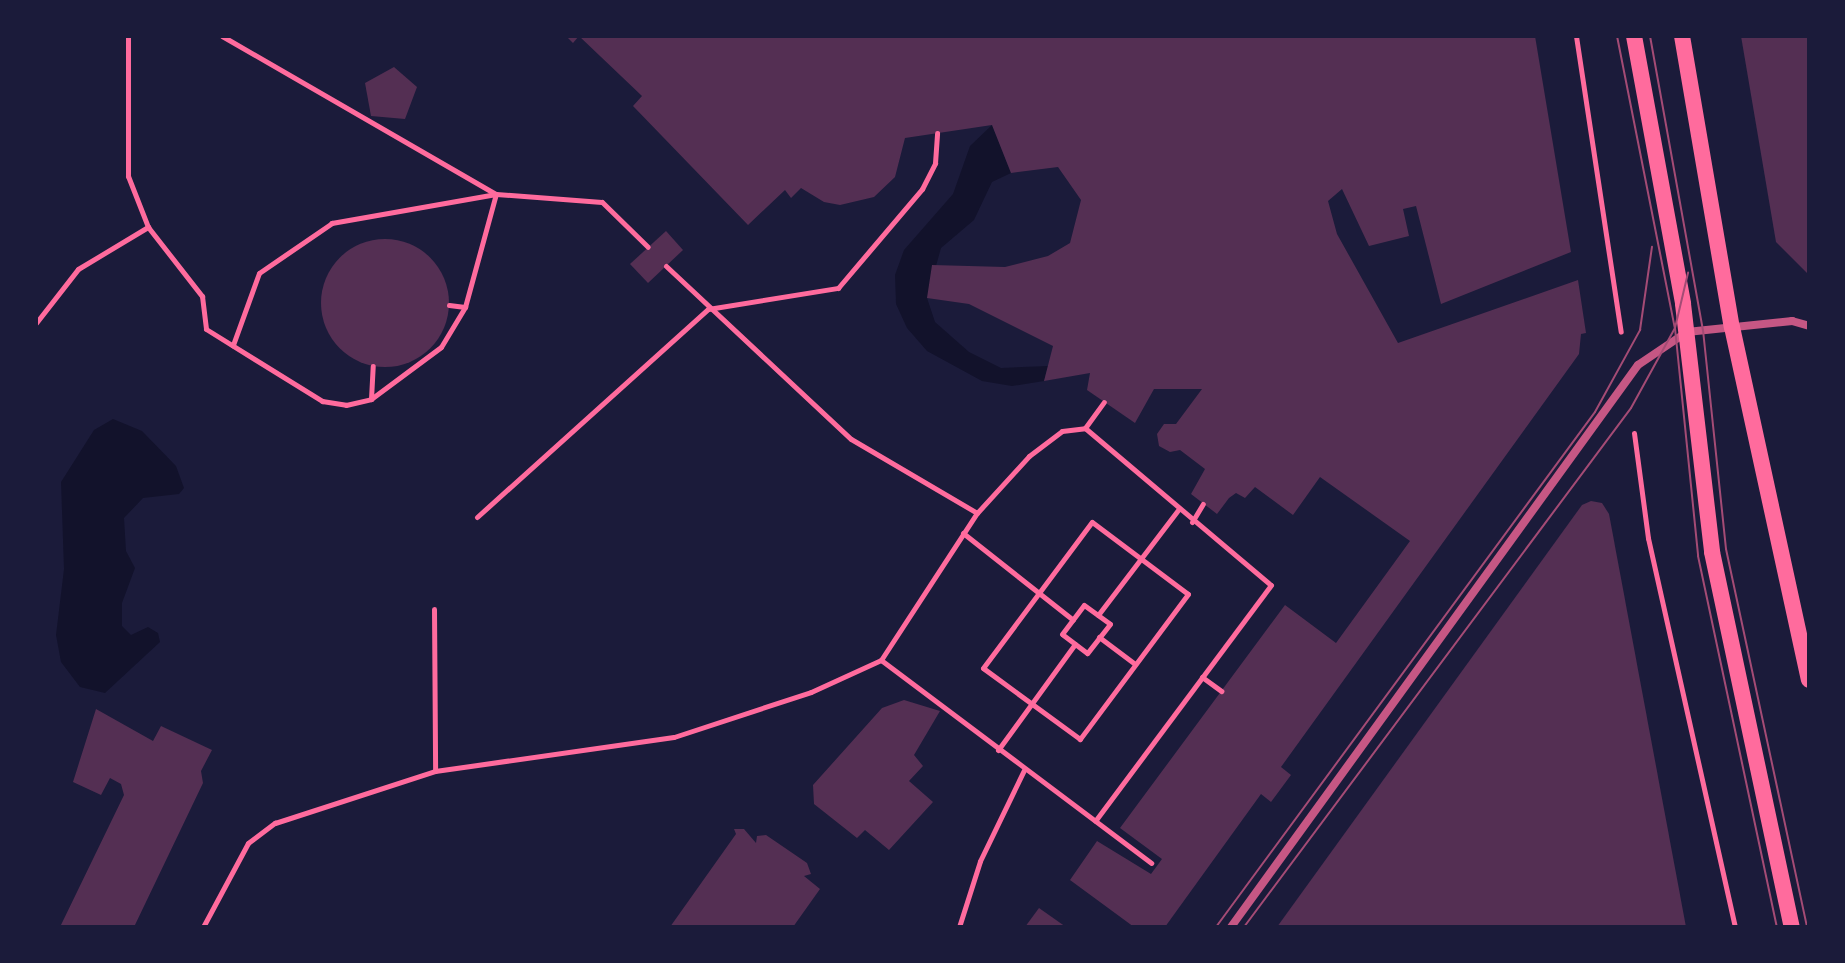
<!DOCTYPE html>
<style>
body{margin:0}
#map{position:relative;width:1845px;height:963px;overflow:hidden;background:#1b1b3a;font-family:Jost,sans-serif}
div>[style]{position:absolute}
.water>*{inset:0;background:#12122b}
.building>*{inset:0;background:#542f53}
.round{border-radius:50%}
.path>*{height:5px;margin:-2.5px;padding:0 2.5px;transform-origin:2.5px;border-radius:2.5px;background:#ff6b9d}
.minor>*{height:8px;margin:-4px;padding:0 4px;transform-origin:4px;border-radius:4px;background:#c65784}
.secondary>*{height:16px;margin:-8px;padding:0 8px;transform-origin:8px;border-radius:8px;background:#ff6b9d}
.tram>*{height:2px;margin:-1px;padding:0 1px;transform-origin:1px;border-radius:1px;background:#a44b75}
span{translate:-50% -50%;white-space:nowrap;text-align:center;line-height:1.15;-webkit-text-stroke:8px #1b1b3a;paint-order:stroke}
.frame{position:absolute;inset:0;border:38px solid #1b1b3a;pointer-events:none}
</style>
<div id="map">
<div class="water">
<i style="clip-path:polygon(992px 125px,1011px 173px,992px 182px,974px 220px,941px 248px,927px 298px,935px 322px,969px 352px,1001px 368px,1048px 366px,1044px 381px,1012px 386px,982px 381px,927px 351px,907px 328px,896px 304px,895px 275px,904px 250px,953px 194px,970px 146px)"></i>
<i style="clip-path:polygon(113px 419px,142px 431px,176px 466px,184px 488px,179px 494px,143px 498px,124px 518px,126px 551px,135px 568px,122px 603px,122px 626px,131px 635px,148px 627px,158px 633px,160px 642px,105px 693px,80px 687px,61px 662px,56px 635px,64px 569px,61px 482px,94px 430px)"></i>
</div>
<div class="building">
<i style="clip-path:polygon(566px 36px,1535px 36px,1571px 252px,1441px 304px,1416px 206px,1403px 209px,1409px 236px,1369px 246px,1342px 189px,1328px 201px,1337px 234px,1398px 343px,1578px 280px,1586px 333px,1581px 334px,1579px 354px,1281px 767px,1291px 775px,1271px 802px,1261px 794px,1165px 927px,1134px 927px,1070px 880px,1097px 841px,1151px 874px,1162px 859px,1120px 828px,1285px 605px,1336px 643px,1410px 541px,1320px 477px,1293px 515px,1255px 487px,1245px 498px,1236px 493px,1229px 498px,1217px 514px,1191px 494px,1205px 469px,1180px 450px,1170px 452px,1159px 446px,1157px 434px,1164px 424px,1176px 424px,1202px 389px,1154px 389px,1135px 423px,1087px 390px,1090px 373px,1044px 381px,1053px 346px,969px 304px,927px 298px,932px 265px,1005px 267px,1048px 256px,1070px 243px,1081px 200px,1058px 167px,1011px 173px,992px 125px,905px 138px,895px 177px,874px 197px,840px 205px,824px 202px,801px 188px,791px 198px,785px 190px,748px 225px,633px 106px,642px 96px,579px 36px,573px 43px)"></i>
<i style="clip-path:polygon(1741px 36px,1809px 36px,1809px 275px,1776px 242px)"></i>
<i style="clip-path:polygon(394px 67px,417px 87px,405px 119px,371px 116px,365px 83px)"></i>
<i style="clip-path:polygon(666px 231px,683px 250px,648px 283px,630px 264px)"></i>
<i class="round" style="left:321px;top:239px;width:128px;height:128px"></i>
<i style="clip-path:polygon(1591px 501px,1602px 503px,1609px 514px,1686px 927px,1277px 927px,1582px 505px)"></i>
<i style="clip-path:polygon(904px 700px,940px 711px,914px 755px,923px 766px,909px 781px,933px 802px,889px 850px,865px 830px,857px 838px,814px 804px,813px 785px,882px 708px)"></i>
<i style="clip-path:polygon(96px 709px,153px 741px,161px 726px,212px 750px,201px 771px,203px 783px,134px 927px,60px 927px,124px 795px,121px 784px,110px 778px,101px 795px,73px 782px)"></i>
<i style="clip-path:polygon(734px 829px,744px 829px,756px 843px,757px 836px,766px 835px,807px 863px,811px 874px,804px 876px,820px 889px,793px 927px,670px 927px,736px 834px)"></i>
<i style="clip-path:polygon(1039px 908px,1066px 927px,1025px 927px)"></i>
</div>
<div class="path">
<i style="left:128px;top:36px;width:140px;rotate:90deg"></i>
<i style="left:128px;top:176px;width:55px;rotate:68.6deg"></i>
<i style="left:148px;top:227px;width:88px;rotate:52deg"></i>
<i style="left:202px;top:296px;width:33px;rotate:83deg"></i>
<i style="left:206px;top:329px;width:137px;rotate:31.8deg"></i>
<i style="left:322px;top:401px;width:24px;rotate:9deg"></i>
<i style="left:346px;top:405px;width:26px;rotate:-13deg"></i>
<i style="left:371px;top:399px;width:87px;rotate:-36.6deg"></i>
<i style="left:441px;top:347px;width:47px;rotate:-59deg"></i>
<i style="left:465px;top:307px;width:117px;rotate:-74.7deg"></i>
<i style="left:496px;top:194px;width:167px;rotate:170deg"></i>
<i style="left:332px;top:223px;width:88px;rotate:145.6deg"></i>
<i style="left:259px;top:273px;width:77px;rotate:109.9deg"></i>
<i style="left:222px;top:36px;width:316px;rotate:30deg"></i>
<i style="left:496px;top:194px;width:106px;rotate:4.3deg"></i>
<i style="left:602px;top:202px;width:64px;rotate:44.4deg"></i>
<i style="left:1576px;top:36px;width:299px;rotate:81.4deg"></i>
<i style="left:666px;top:266px;width:253px;rotate:43.1deg"></i>
<i style="left:851px;top:439px;width:146px;rotate:30.4deg"></i>
<i style="left:449px;top:305px;width:16px;rotate:7deg"></i>
<i style="left:36px;top:323px;width:68px;rotate:-52.1deg"></i>
<i style="left:78px;top:269px;width:82px;rotate:-31deg"></i>
<i style="left:371px;top:399px;width:33px;rotate:-87deg"></i>
<i style="left:1085px;top:428px;width:243px;rotate:40.2deg"></i>
<i style="left:1271px;top:585px;width:294px;rotate:126.7deg"></i>
<i style="left:1634px;top:433px;width:106px;rotate:82.4deg"></i>
<i style="left:1648px;top:538px;width:399px;rotate:77.4deg"></i>
<i style="left:477px;top:517px;width:311px;rotate:-42deg"></i>
<i style="left:708px;top:309px;width:132px;rotate:-9.2deg"></i>
<i style="left:838px;top:288px;width:130px;rotate:-49.7deg"></i>
<i style="left:922px;top:189px;width:29px;rotate:-63deg"></i>
<i style="left:935px;top:163px;width:30px;rotate:-86deg"></i>
<i style="left:1092px;top:522px;width:120px;rotate:36.9deg"></i>
<i style="left:1188px;top:594px;width:181px;rotate:126.7deg"></i>
<i style="left:1080px;top:739px;width:120px;rotate:-143.8deg"></i>
<i style="left:983px;top:668px;width:182px;rotate:-53.3deg"></i>
<i style="left:1192px;top:522px;width:21px;rotate:-59deg"></i>
<i style="left:963px;top:533px;width:140px;rotate:38.3deg"></i>
<i style="left:1084px;top:605px;width:32px;rotate:36deg"></i>
<i style="left:1110px;top:624px;width:37px;rotate:128deg"></i>
<i style="left:1087px;top:653px;width:31px;rotate:-143deg"></i>
<i style="left:1062px;top:634px;width:36px;rotate:-53deg"></i>
<i style="left:434px;top:609px;width:162px;rotate:89.6deg"></i>
<i style="left:1098px;top:615px;width:132px;rotate:-52.7deg"></i>
<i style="left:1099px;top:637px;width:45px;rotate:36.9deg"></i>
<i style="left:881px;top:660px;width:176px;rotate:-56.9deg"></i>
<i style="left:977px;top:513px;width:77px;rotate:-47.6deg"></i>
<i style="left:1029px;top:456px;width:41px;rotate:-37.1deg"></i>
<i style="left:1062px;top:431px;width:23px;rotate:-7deg"></i>
<i style="left:1085px;top:428px;width:32px;rotate:-54deg"></i>
<i style="left:1202px;top:677px;width:24px;rotate:36deg"></i>
<i style="left:998px;top:750px;width:131px;rotate:-54deg"></i>
<i style="left:203px;top:927px;width:95px;rotate:-61.8deg"></i>
<i style="left:248px;top:843px;width:34px;rotate:-37deg"></i>
<i style="left:275px;top:823px;width:168px;rotate:-18deg"></i>
<i style="left:435px;top:771px;width:241px;rotate:-8.1deg"></i>
<i style="left:674px;top:737px;width:144px;rotate:-18.2deg"></i>
<i style="left:811px;top:692px;width:77px;rotate:-24.6deg"></i>
<i style="left:881px;top:660px;width:338px;rotate:36.9deg"></i>
<i style="left:959px;top:927px;width:69px;rotate:-72.3deg"></i>
<i style="left:980px;top:861px;width:101px;rotate:-64.2deg"></i>
</div>
<div class="minor">
<i style="left:1231px;top:927px;width:694px;rotate:-54.09deg"></i>
<i style="left:1638px;top:365px;width:59px;rotate:-34deg"></i>
<i style="left:1687px;top:332px;width:106px;rotate:-6deg"></i>
<i style="left:1792px;top:321px;width:18px;rotate:16deg"></i>
</div>
<div class="secondary">
<i style="left:1634px;top:36px;width:272px;rotate:79.6deg"></i>
<i style="left:1683px;top:304px;width:250px;rotate:83.3deg"></i>
<i style="left:1712px;top:552px;width:383px;rotate:78deg"></i>
<i style="left:1682px;top:36px;width:295px;rotate:80.3deg"></i>
<i style="left:1732px;top:327px;width:361px;rotate:77.7deg"></i>
</div>
<div class="tram">
<i style="left:1617px;top:36px;width:298px;rotate:78.8deg"></i>
<i style="left:1675px;top:328px;width:229px;rotate:84.2deg"></i>
<i style="left:1698px;top:556px;width:379px;rotate:78deg"></i>
<i style="left:1650px;top:36px;width:299px;rotate:79.8deg"></i>
<i style="left:1703px;top:330px;width:220px;rotate:84deg"></i>
<i style="left:1726px;top:549px;width:387px;rotate:77.9deg"></i>
<i style="left:1216px;top:927px;width:639px;rotate:-53.65deg"></i>
<i style="left:1595px;top:412px;width:94px;rotate:-61.2deg"></i>
<i style="left:1640px;top:330px;width:84px;rotate:-81.8deg"></i>
<i style="left:1244px;top:927px;width:647px;rotate:-53.29deg"></i>
<i style="left:1631px;top:408px;width:91px;rotate:-61.2deg"></i>
<i style="left:1675px;top:328px;width:57px;rotate:-76.7deg"></i>
</div>
<div class="frame"></div>
</div>
